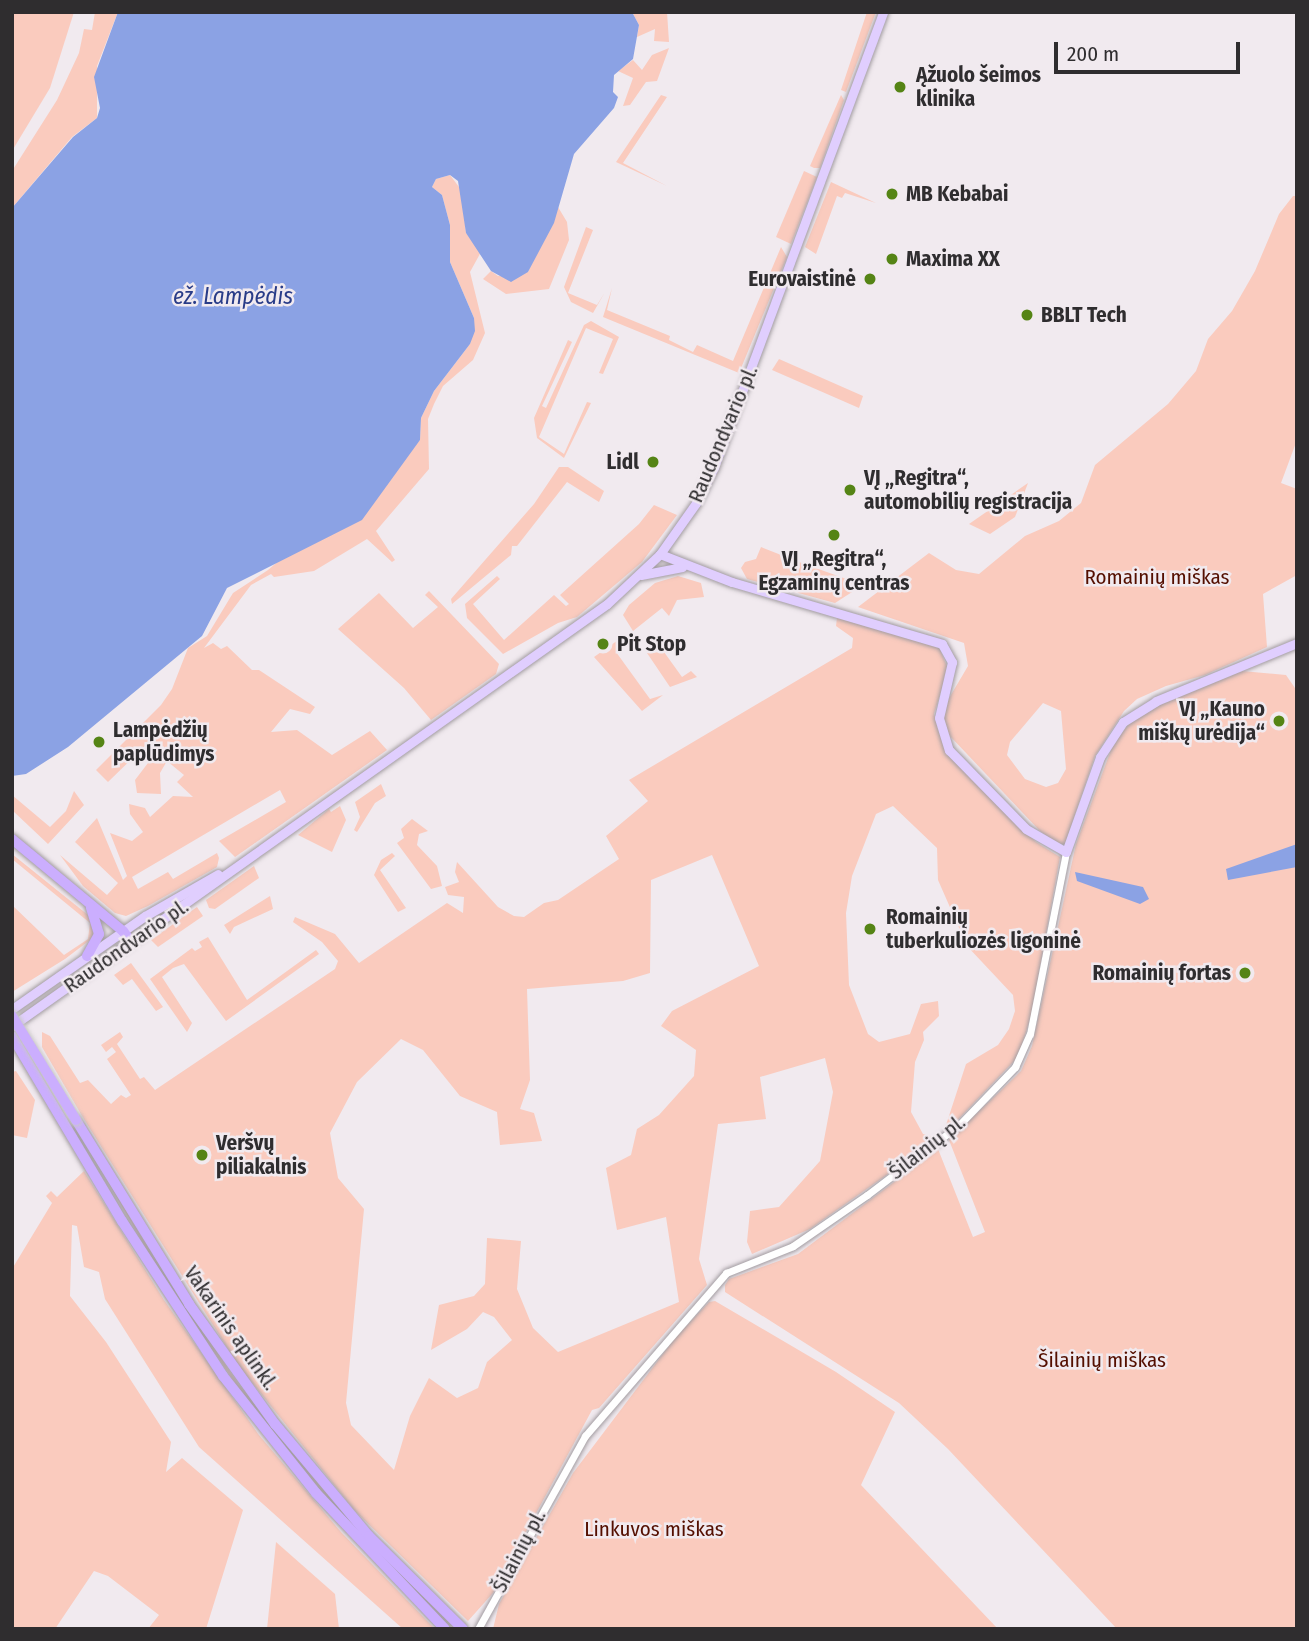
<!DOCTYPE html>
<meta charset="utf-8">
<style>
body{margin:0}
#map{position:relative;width:1309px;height:1641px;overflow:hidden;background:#f1eaef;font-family:"Fira Sans Condensed",sans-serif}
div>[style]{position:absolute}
.green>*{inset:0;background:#facbbe}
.water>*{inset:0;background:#8ba2e4}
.roads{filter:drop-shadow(0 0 2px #a29ca1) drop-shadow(0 0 2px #a29ca1)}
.minor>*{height:7px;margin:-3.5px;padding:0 3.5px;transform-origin:3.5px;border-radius:3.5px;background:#fff}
.major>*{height:9px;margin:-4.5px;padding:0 4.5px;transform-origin:4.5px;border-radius:4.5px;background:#e0cefe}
.highway>*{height:10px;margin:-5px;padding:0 5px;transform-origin:5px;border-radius:5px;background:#cbaefe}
.bridges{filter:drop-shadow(0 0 2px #c9c8c9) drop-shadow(0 0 2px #c9c8c9)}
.highway-bridge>*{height:10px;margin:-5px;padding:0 5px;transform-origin:5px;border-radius:5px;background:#cbaefe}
.dots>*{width:19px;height:19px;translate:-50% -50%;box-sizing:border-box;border:4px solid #f1eaef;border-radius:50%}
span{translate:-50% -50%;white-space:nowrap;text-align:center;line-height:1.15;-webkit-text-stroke:5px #f1eaef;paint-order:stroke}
.poi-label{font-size:21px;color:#2f2d2f;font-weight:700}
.left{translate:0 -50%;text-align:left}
.right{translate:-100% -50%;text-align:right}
.street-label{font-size:21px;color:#2f2d2f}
.park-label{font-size:21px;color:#540f00}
.water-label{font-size:23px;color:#293c88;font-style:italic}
.frame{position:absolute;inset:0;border:14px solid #2f2d2f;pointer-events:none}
.scale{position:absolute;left:1054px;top:42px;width:186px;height:32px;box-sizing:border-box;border:4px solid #2f2d2f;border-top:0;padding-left:9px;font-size:21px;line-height:24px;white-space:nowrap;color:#2f2d2f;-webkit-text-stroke:5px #f1eaef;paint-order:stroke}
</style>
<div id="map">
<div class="green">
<i style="clip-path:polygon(12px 12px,74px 12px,50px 88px,12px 151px)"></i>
<i style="clip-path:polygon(95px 12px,118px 12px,97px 66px,97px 118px,72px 137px,12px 208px,12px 171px,57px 100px,79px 53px,84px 29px,92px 30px)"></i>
<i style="clip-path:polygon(632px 12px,667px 12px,669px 42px,654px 41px,655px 29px,637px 37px,639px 25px)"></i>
<i style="clip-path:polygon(867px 12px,876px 12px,846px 92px,841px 90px)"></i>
<i style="clip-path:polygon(669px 48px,657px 81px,646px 82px,630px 105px,623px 106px,633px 78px,618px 71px,633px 60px,642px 70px,652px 55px)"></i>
<i style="clip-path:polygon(661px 95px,667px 97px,623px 163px,667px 186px,616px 162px)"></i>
<i style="clip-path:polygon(841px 95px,844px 100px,820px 168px,814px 168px,810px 166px)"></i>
<i style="clip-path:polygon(804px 171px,817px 177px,791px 244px,776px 237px)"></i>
<i style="clip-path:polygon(450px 175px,462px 191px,466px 233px,481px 252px,470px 272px,485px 333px,473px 360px,443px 386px,434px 404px,428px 419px,429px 469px,376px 531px,395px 560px,392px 562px,367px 539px,314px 571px,274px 577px,271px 574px,251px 585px,204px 648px,213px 643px,221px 649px,227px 646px,252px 670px,259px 670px,315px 707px,310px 714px,290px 709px,271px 732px,297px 730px,332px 755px,370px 731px,387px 750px,235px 857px,219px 841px,286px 802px,280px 790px,132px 877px,138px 889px,168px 872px,173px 879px,217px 853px,219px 858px,217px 867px,148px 906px,126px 916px,115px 913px,83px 886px,60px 855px,107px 895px,118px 883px,75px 842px,97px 818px,123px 880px,127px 876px,110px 833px,132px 841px,143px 832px,130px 814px,129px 804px,145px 808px,150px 817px,173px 796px,193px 797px,177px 782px,184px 775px,167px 761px,160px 773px,161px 794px,137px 793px,135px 780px,148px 763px,143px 756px,149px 750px,145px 746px,108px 782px,96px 770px,161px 705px,172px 689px,188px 648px,207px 636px,233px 593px,268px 570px,420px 440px,421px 418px,434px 391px,470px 344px,474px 318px,450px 262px,450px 225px,442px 195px,432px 187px,436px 179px)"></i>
<i style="clip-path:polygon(831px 182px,876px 203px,845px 193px,842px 198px,837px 196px,816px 254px,805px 247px)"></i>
<i style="clip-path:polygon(evenodd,1293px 196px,1297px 196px,1297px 440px,1281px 483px,1297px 489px,1297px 575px,1263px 594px,1267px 647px,1205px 675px,1166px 686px,1137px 699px,1124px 711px,1095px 756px,1065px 844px,1058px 844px,1040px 831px,948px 734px,943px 719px,945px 705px,968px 666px,964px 643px,858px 607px,929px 553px,956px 570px,979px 574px,1025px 536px,1059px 521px,1081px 503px,1095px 465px,1168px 404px,1196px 371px,1208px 339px,1232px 311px,1255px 271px,1279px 214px,1293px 196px,1043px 703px,1061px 711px,1066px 769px,1058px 783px,1046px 787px,1025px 779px,1007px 755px,1010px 742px,1043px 703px)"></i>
<i style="clip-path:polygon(558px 207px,567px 222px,569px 240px,549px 289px,506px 294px,483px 279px,491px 271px,498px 276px,528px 272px)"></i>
<i style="clip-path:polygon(586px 227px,593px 230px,568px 293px,597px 305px,605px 292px,593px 313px,571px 302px,564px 287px)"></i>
<i style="clip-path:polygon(781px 247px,787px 257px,739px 373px,603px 317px,612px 288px,607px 310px,670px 336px,669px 340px,693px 352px,697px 345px,733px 361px)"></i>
<i style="clip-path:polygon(591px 321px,619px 337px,603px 374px,599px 373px,613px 339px,586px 328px,539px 437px,564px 454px,587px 402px,591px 403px,564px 458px,537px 438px,534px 418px,568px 340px,572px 342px,542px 406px,546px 408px,584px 325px)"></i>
<i style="clip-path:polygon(779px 359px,863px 396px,859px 408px,772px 370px)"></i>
<i style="clip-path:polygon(559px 467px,568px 467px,604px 491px,599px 502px,567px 482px,517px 546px,512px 546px,511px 555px,452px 604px,451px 599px,534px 504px)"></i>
<i style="clip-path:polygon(1028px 483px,1015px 517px,990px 534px,969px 524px)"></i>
<i style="clip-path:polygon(654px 505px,677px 515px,642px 562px,577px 617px,558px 623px,503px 654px,467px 618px,465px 604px,497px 576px,500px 579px,473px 604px,504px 640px,554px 595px,566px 606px,569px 604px,560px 595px,639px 524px)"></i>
<i style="clip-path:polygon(761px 547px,799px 562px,863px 585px,835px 603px,747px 579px,741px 568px,745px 562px,756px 559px)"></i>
<i style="clip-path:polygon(678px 576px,701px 583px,704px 597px,677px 600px,669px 616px,662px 608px,633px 631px,623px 615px,629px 605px,655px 583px)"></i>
<i style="clip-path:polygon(429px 591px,499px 664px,496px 674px,431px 720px,404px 688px,338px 629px,379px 593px,413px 628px,438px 607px,425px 595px)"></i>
<i style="clip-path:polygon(evenodd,837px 618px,939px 647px,948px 669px,934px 714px,946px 753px,1036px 842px,1060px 857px,1031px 1016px,1018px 1057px,951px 1127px,946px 1125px,966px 1064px,998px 1045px,1009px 1029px,1015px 1011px,1013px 995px,967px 946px,938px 880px,937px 848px,893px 806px,876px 814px,852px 876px,846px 913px,849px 985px,868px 1034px,879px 1042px,910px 1034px,921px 1004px,938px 1001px,939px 1016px,923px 1032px,924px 1040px,915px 1062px,911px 1112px,923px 1134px,933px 1137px,925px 1148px,810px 1229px,752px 1254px,747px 1242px,750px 1211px,779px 1207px,820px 1161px,833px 1092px,825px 1058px,760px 1077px,766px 1119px,718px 1124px,699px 1259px,707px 1285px,599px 1408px,592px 1410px,493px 1593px,468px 1621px,355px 1511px,238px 1365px,82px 1116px,42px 1047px,42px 1032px,50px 1036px,80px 1083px,88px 1080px,111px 1104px,121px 1095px,126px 1098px,131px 1095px,107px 1059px,116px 1052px,112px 1047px,106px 1052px,101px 1045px,120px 1032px,123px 1037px,117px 1044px,140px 1079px,144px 1077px,155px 1090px,335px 969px,338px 961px,322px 942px,293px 922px,295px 917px,335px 934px,359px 963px,447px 903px,463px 913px,464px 897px,448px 895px,445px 887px,459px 882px,455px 872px,457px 862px,498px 907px,514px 916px,524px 917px,544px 903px,558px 900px,619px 859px,606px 836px,648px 801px,629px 780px,852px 648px,853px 638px,836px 626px,837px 618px,712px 855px,759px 966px,672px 1011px,661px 1026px,696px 1050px,694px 1076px,659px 1115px,637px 1129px,631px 1155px,606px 1168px,617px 1230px,666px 1217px,679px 1302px,558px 1352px,533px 1328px,517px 1289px,521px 1241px,487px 1238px,485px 1284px,474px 1296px,439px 1305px,431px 1350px,467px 1329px,483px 1312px,494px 1317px,512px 1340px,487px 1362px,478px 1388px,457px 1398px,429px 1378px,410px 1416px,394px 1470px,351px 1425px,346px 1403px,364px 1209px,338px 1178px,330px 1133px,357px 1082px,401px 1039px,423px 1050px,460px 1096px,497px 1112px,500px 1145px,542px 1141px,534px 1113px,520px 1109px,530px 1080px,527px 989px,623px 981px,650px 973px,651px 880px,712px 855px)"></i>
<i style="clip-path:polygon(621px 638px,616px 652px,650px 699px,663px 695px,642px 711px,594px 657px)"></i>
<i style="clip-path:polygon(664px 652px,682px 677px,691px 671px,697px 677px,670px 687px,647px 653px)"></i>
<i style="clip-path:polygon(1242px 671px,1286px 675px,1297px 691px,1297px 1629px,1117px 1629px,948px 1449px,899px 1403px,725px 1292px,725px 1285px,729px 1279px,798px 1254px,938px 1149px,973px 1237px,985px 1232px,949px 1140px,1021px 1071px,1032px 1046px,1076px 844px,1114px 742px,1130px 723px,1155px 707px)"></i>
<i style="clip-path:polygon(381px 784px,386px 796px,375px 803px,357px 832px,354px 830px,360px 817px,355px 802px)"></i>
<i style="clip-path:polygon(74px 791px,84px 805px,48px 844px,12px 810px,12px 795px,50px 827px,66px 811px)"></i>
<i style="clip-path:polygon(340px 806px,346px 820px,332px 852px,298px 835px,329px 809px,331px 812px)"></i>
<i style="clip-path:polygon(412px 819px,428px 831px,419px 834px,417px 845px,437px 866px,442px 886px,431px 889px,397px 843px,404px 838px,401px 829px)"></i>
<i style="clip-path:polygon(392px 853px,395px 856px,380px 870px,406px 908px,398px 912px,374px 875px,381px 860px)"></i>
<i style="clip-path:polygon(12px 854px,93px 919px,95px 932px,90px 940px,65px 959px,12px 992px,12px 905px,64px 955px,88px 939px,90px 923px,12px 859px)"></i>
<i style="clip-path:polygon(254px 866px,259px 878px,215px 909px,209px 908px,206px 900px)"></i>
<i style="clip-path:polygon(270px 896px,273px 909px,234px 927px,230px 934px,224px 925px)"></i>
<i style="clip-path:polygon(197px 907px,203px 916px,158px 947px,151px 940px)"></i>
<i style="clip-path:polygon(208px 937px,247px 1000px,316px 950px,319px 954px,226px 1021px,184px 964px,173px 968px,162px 977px,192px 1023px,187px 1032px,150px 979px,192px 948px,195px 951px,202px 947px,199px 942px)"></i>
<i style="clip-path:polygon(131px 963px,163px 1007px,156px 1011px,132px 979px,123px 985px,114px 975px)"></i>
<i style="clip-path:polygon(16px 1071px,35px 1100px,27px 1138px,12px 1135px,12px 1072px)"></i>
<i style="clip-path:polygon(92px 1154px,160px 1268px,239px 1385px,347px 1519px,456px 1629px,345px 1520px,238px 1387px,158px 1269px)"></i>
<i style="clip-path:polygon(84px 1171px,164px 1300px,259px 1435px,341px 1532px,435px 1629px,403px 1629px,199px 1447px,105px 1299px,99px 1272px,84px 1267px,77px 1226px,72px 1225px,70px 1296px,106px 1342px,171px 1442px,166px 1472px,182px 1458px,243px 1510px,206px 1629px,148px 1629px,159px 1615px,108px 1576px,94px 1571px,55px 1629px,12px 1629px,12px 1269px,52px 1203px,46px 1196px,51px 1191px,57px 1197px)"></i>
<i style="clip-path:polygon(715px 1301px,836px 1372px,895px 1412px,861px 1485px,998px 1629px,493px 1629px,499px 1604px,573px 1473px,675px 1338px,709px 1302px)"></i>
<i style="clip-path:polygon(276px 1542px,335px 1594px,339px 1629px,267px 1629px)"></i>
</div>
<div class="water">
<i style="clip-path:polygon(118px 12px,632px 12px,639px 25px,633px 59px,614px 75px,613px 92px,618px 97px,614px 108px,574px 154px,554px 223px,528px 272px,511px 282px,491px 271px,466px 233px,458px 181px,450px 175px,436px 179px,432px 187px,442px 195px,450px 225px,450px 262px,474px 318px,475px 331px,470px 344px,434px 391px,421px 418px,420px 440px,362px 520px,227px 588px,202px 636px,68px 747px,26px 774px,12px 776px,12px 208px,73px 137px,97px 118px,100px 108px,94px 77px)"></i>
<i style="clip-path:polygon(1297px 844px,1297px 867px,1228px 880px,1226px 869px)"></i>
<i style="clip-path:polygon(1075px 872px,1143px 887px,1149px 899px,1140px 904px,1077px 881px)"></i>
</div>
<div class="roads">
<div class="minor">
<i style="left:478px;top:1629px;width:221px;rotate:-61deg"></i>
<i style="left:585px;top:1436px;width:216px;rotate:-49.1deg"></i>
<i style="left:726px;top:1273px;width:72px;rotate:-21.9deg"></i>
<i style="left:793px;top:1246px;width:90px;rotate:-34.6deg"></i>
<i style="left:867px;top:1195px;width:116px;rotate:-37.3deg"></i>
<i style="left:959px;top:1125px;width:81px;rotate:-46deg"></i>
<i style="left:1015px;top:1067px;width:36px;rotate:-66deg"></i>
<i style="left:1030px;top:1034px;width:186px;rotate:-78.8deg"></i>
</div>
<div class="major">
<i style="left:660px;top:554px;width:77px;rotate:21.3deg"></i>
<i style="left:732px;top:582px;width:219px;rotate:16.4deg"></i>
<i style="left:942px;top:644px;width:21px;rotate:61deg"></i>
<i style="left:952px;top:662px;width:57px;rotate:103.1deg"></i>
<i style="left:939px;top:718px;width:34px;rotate:73deg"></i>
<i style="left:949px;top:750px;width:110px;rotate:45.7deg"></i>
<i style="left:1026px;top:829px;width:46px;rotate:29.9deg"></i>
<i style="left:1066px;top:852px;width:101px;rotate:-70.3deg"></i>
<i style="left:1100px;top:757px;width:42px;rotate:-56.7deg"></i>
<i style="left:1123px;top:722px;width:39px;rotate:-32deg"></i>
<i style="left:1156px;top:701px;width:152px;rotate:-22.4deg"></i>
<i style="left:641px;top:575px;width:42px;rotate:-11deg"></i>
<i style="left:12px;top:1009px;width:162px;rotate:-35deg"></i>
<i style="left:145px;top:916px;width:84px;rotate:-29.9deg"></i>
<i style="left:12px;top:1026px;width:729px;rotate:-35.35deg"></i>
<i style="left:607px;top:604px;width:73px;rotate:-43.3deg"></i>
<i style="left:660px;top:554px;width:62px;rotate:-54.8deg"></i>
<i style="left:696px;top:503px;width:40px;rotate:-63.4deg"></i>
<i style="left:714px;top:467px;width:485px;rotate:-69.6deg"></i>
</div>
<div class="highway">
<i style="left:12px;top:839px;width:144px;rotate:39.7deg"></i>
<i style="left:123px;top:931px;width:14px;rotate:54deg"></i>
<i style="left:87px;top:956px;width:25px;rotate:-61deg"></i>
<i style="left:99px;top:934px;width:28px;rotate:-107deg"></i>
<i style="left:12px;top:1036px;width:215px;rotate:59.3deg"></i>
<i style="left:122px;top:1221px;width:185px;rotate:56.9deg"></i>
<i style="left:223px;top:1376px;width:149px;rotate:51.5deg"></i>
<i style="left:316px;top:1493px;width:187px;rotate:46.5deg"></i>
<i style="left:76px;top:1120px;width:216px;rotate:58.4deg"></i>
<i style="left:189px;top:1304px;width:148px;rotate:54.4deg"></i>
<i style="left:275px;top:1424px;width:146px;rotate:50deg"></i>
<i style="left:369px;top:1536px;width:132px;rotate:44.7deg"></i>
</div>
</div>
<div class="bridges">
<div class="highway-bridge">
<i style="left:12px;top:1016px;width:122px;rotate:58.4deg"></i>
</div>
</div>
<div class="dots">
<i style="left:900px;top:87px;background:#558415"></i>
<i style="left:892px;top:194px;background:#558415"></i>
<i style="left:892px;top:259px;background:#558415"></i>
<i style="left:870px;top:279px;background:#558415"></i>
<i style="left:1027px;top:315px;background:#558415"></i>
<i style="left:653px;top:462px;background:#558415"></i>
<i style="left:850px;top:490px;background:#558415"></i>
<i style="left:834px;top:535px;background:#558415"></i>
<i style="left:603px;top:644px;background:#558415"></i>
<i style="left:1279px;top:721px;background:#558415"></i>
<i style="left:99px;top:742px;background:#558415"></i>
<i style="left:870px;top:929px;background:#558415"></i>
<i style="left:1245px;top:973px;background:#558415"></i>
<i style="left:202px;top:1155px;background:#558415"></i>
</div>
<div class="poi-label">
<span class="left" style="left:916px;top:87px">Ąžuolo šeimos<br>klinika</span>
<span class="left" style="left:906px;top:194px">MB Kebabai</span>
<span class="left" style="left:906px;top:259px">Maxima XX</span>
<span class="right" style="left:856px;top:279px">Eurovaistinė</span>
<span class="left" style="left:1041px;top:315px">BBLT Tech</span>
<span class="right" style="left:639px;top:462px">Lidl</span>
<span class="left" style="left:864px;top:490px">VĮ „Regitra“,<br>automobilių registracija</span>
<span style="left:834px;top:571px">VĮ „Regitra“,<br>Egzaminų centras</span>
<span class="left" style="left:617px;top:644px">Pit Stop</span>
<span class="right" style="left:1265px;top:721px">VĮ „Kauno<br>miškų urėdija“</span>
<span class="left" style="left:113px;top:742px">Lampėdžių<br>paplūdimys</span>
<span class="left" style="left:886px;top:929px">Romainių<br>tuberkuliozės ligoninė</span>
<span class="right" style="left:1231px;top:973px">Romainių fortas</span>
<span class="left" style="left:216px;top:1155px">Veršvų<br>piliakalnis</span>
</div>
<div class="street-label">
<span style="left:723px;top:434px;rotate:-67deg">Raudondvario pl.</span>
<span style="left:126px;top:946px;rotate:-35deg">Raudondvario pl.</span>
<span style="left:927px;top:1147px;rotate:-38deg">Šilainių pl.</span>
<span style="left:231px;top:1328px;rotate:55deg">Vakarinis aplinkl.</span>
<span style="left:519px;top:1551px;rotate:-62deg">Šilainių pl.</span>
</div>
<div class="park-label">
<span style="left:1157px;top:577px">Romainių miškas</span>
<span style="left:1102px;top:1360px">Šilainių miškas</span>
<span style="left:654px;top:1529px">Linkuvos miškas</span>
</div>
<div class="water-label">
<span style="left:233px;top:296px">ež. Lampėdis</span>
</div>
<div class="frame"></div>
<div class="scale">200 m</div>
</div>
